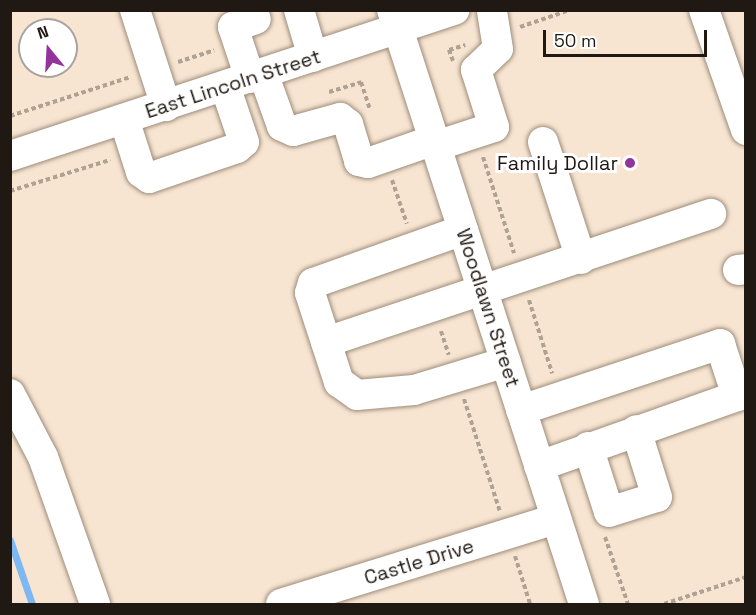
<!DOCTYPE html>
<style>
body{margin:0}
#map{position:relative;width:756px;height:615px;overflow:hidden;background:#f7e5d2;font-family:"Space Grotesk",sans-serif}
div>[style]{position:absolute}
.stream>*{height:7px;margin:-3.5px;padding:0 3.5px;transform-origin:3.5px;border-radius:3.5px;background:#7eb8f2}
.path>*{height:4px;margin-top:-2px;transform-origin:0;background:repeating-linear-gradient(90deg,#b0a293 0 4.5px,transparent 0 7.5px)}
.roads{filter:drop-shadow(0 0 2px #9d8c7a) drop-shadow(0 0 2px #9d8c7a)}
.minor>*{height:30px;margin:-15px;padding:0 15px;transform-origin:15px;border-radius:15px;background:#fff}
.dots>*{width:16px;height:16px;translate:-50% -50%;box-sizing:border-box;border:3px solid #fff;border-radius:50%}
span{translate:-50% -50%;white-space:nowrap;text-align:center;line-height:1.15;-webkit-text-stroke:6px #fff;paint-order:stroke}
.street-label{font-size:20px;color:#201913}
.poi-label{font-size:20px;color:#201913}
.right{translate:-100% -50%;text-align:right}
.frame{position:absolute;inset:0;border:12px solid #201913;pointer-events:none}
.north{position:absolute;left:18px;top:18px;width:60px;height:60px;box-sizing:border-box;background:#fff;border:2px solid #a6a3a1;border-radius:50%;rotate:342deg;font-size:16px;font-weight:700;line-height:24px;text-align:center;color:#201913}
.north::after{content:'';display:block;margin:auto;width:21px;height:27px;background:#93349d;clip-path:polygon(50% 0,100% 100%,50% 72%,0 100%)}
.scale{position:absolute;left:543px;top:30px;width:164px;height:27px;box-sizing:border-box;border:3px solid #201913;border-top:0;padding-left:8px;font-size:18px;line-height:21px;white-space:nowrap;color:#201913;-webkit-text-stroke:4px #fff;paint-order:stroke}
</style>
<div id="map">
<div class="stream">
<i style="left:10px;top:540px;width:68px;rotate:71deg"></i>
</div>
<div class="path">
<i style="left:520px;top:27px;width:53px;rotate:-18.8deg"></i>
<i style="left:453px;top:61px;width:12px;rotate:-110deg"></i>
<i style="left:449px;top:50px;width:17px;rotate:-17deg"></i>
<i style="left:178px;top:62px;width:38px;rotate:-18deg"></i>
<i style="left:329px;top:92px;width:34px;rotate:-17deg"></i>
<i style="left:361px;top:82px;width:29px;rotate:72deg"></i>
<i style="left:10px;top:116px;width:127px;rotate:-17.9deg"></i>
<i style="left:483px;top:157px;width:101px;rotate:72.1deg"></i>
<i style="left:392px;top:180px;width:46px;rotate:71.2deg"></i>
<i style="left:10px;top:191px;width:105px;rotate:-17.2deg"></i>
<i style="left:529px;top:300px;width:77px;rotate:72.5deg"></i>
<i style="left:441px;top:331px;width:25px;rotate:72deg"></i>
<i style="left:464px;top:399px;width:119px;rotate:72.3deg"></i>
<i style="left:605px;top:537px;width:71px;rotate:71.1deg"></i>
<i style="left:515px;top:556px;width:50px;rotate:72.6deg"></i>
<i style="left:664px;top:604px;width:86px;rotate:-18.2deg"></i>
</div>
<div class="roads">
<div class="minor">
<i style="left:135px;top:10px;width:101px;rotate:72.1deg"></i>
<i style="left:299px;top:10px;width:49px;rotate:73.4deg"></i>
<i style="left:392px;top:10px;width:624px;rotate:72.09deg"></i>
<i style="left:704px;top:10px;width:127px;rotate:70.7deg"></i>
<i style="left:263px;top:73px;width:56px;rotate:70.3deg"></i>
<i style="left:282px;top:126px;width:12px;rotate:24deg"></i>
<i style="left:293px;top:131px;width:49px;rotate:-15.5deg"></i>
<i style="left:340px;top:118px;width:10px;rotate:37deg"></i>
<i style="left:348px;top:124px;width:39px;rotate:73deg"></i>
<i style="left:359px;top:161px;width:9px;rotate:13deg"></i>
<i style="left:368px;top:163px;width:70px;rotate:-19.2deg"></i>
<i style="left:250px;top:78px;width:54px;rotate:-108.4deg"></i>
<i style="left:233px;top:27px;width:24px;rotate:-19deg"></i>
<i style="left:124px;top:119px;width:56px;rotate:72.2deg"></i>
<i style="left:141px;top:172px;width:10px;rotate:37deg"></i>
<i style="left:149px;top:178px;width:93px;rotate:-18.8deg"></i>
<i style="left:237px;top:148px;width:9px;rotate:-41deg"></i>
<i style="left:244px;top:142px;width:59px;rotate:-108.7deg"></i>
<i style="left:543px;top:142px;width:123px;rotate:72deg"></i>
<i style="left:436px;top:146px;width:61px;rotate:-18.1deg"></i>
<i style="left:494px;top:127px;width:60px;rotate:-107.5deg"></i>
<i style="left:476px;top:70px;width:30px;rotate:-44deg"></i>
<i style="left:498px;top:49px;width:39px;rotate:-99deg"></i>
<i style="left:10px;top:156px;width:468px;rotate:-18.2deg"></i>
<i style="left:463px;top:230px;width:159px;rotate:160.5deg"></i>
<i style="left:313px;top:283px;width:10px;rotate:107deg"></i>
<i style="left:310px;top:293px;width:94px;rotate:72deg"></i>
<i style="left:339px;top:382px;width:22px;rotate:36deg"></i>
<i style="left:357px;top:395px;width:57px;rotate:-5deg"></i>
<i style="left:414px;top:390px;width:96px;rotate:-16.9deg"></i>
<i style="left:738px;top:270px;width:8px;rotate:-7deg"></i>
<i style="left:326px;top:342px;width:406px;rotate:-18.4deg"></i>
<i style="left:10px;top:394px;width:71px;rotate:62.4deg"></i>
<i style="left:43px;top:457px;width:156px;rotate:70.5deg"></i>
<i style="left:521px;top:410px;width:210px;rotate:-18.3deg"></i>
<i style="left:720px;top:344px;width:55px;rotate:71.9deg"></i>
<i style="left:737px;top:396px;width:210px;rotate:160.5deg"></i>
<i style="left:588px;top:447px;width:68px;rotate:72.1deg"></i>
<i style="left:609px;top:512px;width:50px;rotate:-17.4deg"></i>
<i style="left:657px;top:497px;width:70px;rotate:-107.4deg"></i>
<i style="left:281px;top:604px;width:288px;rotate:-17.2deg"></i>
</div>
</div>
<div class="dots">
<i style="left:630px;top:163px;background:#93349d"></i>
</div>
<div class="street-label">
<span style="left:233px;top:84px;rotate:-18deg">East Lincoln Street</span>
<span style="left:488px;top:308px;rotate:72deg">Woodlawn Street</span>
<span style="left:419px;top:562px;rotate:-17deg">Castle Drive</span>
</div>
<div class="poi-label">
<span class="right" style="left:618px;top:163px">Family Dollar</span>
</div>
<div class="frame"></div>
<div class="north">N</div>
<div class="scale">50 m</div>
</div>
